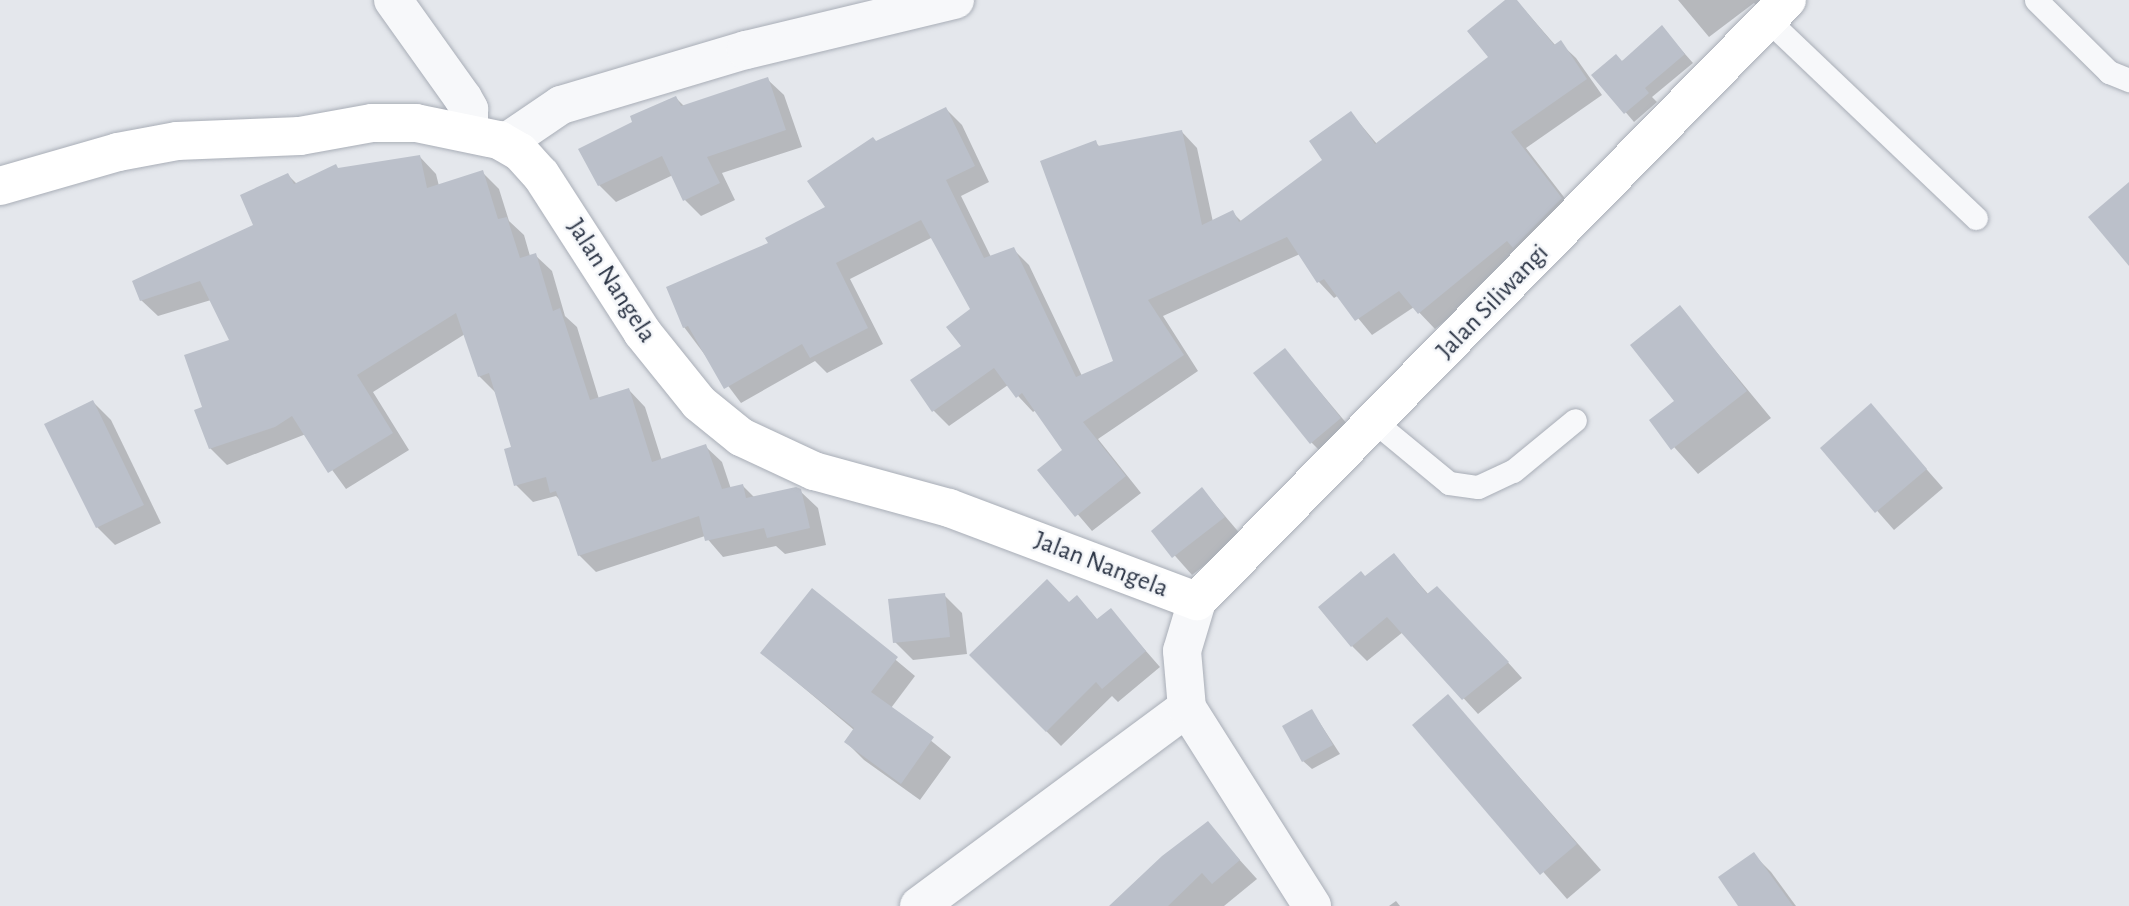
<!DOCTYPE html>
<style>
body{margin:0}
#map{position:relative;width:2129px;height:906px;overflow:hidden;background:#e4e7ec;font-family:"Alegreya Sans",sans-serif}
div>[style]{position:absolute}
.shadow>*{inset:0;background:#0003}
.building>*{inset:0;background:#bbc0ca}
.roads{filter:drop-shadow(0 0 2px #a9aeb7) drop-shadow(0 0 2px #a9aeb7)}
.service>*{height:23px;margin:-11.5px;padding:0 11.5px;transform-origin:11.5px;border-radius:11.5px;background:#f7f8fa}
.minor>*{height:38px;margin:-19px;padding:0 19px;transform-origin:19px;border-radius:19px;background:#f7f8fa}
.tertiary>*{height:38px;margin:-19px;padding:0 19px;transform-origin:19px;border-radius:19px;background:#f7f8fa}
.primary>*{height:38px;margin:-19px;padding:0 19px;transform-origin:19px;border-radius:19px;background:#fff}
span{translate:-50% -50%;white-space:nowrap;text-align:center;line-height:1.15;-webkit-text-stroke:5px #f4f6f9;paint-order:stroke}
.street-label{font-size:26px;color:#2b3445}
</style>
<div id="map">
<div class="shadow">
<i style="clip-path:polygon(1507px 0,1516px 0,1556px 46px,1560px 43px,1576px 58px,1602px 95px,1526px 148px,1577px 214px,1435px 329px,1414px 307px,1372px 335px,1339px 295px,1334px 298px,1319px 282px,1300px 254px,1163px 316px,1198px 371px,1098px 439px,1141px 493px,1092px 531px,1040px 470px,1065px 450px,1036px 410px,1033px 412px,1008px 385px,949px 426px,933px 410px,964px 346px,972px 309px,933px 237px,850px 279px,883px 344px,827px 373px,815px 361px,741px 403px,684px 327px,771px 244px,828px 208px,876px 143px,946px 109px,962px 125px,989px 182px,961px 196px,991px 257px,1013px 249px,1029px 265px,1082px 376px,1115px 362px,1095px 142px,1101px 148px,1182px 132px,1197px 148px,1213px 222px,1233px 213px,1242px 222px,1325px 161px,1351px 113px,1377px 144px,1491px 58px)"></i>
<i style="clip-path:polygon(1678px 0,1767px 0,1759px 7px,1754px 3px,1709px 37px)"></i>
<i style="clip-path:polygon(1670px 37px,1693px 63px,1652px 97px,1657px 102px,1634px 122px,1594px 75px)"></i>
<i style="clip-path:polygon(767px 79px,784px 95px,802px 147px,722px 173px,735px 200px,701px 216px,685px 200px,673px 175px,616px 202px,599px 185px,676px 98px,685px 107px)"></i>
<i style="clip-path:polygon(420px 157px,436px 174px,439px 186px,482px 172px,499px 189px,509px 221px,524px 235px,530px 256px,535px 255px,552px 271px,565px 316px,577px 327px,599px 399px,629px 390px,645px 407px,662px 461px,705px 446px,722px 462px,731px 489px,743px 486px,755px 498px,800px 491px,818px 508px,826px 545px,785px 554px,776px 546px,723px 557px,705px 536px,596px 572px,579px 555px,561px 501px,556px 496px,533px 502px,516px 485px,513px 448px,496px 393px,479px 376px,465px 334px,373px 392px,409px 450px,346px 489px,306px 434px,227px 465px,210px 448px,231px 341px,211px 300px,158px 316px,141px 300px,255px 226px,288px 175px,297px 184px,339px 169px)"></i>
<i style="clip-path:polygon(1680px 308px,1771px 418px,1698px 474px,1651px 421px,1676px 401px)"></i>
<i style="clip-path:polygon(1285px 350px,1358px 437px,1329px 460px,1311px 442px)"></i>
<i style="clip-path:polygon(93px 402px,111px 420px,161px 523px,115px 545px,97px 527px)"></i>
<i style="clip-path:polygon(1871px 406px,1943px 488px,1894px 530px,1822px 448px)"></i>
<i style="clip-path:polygon(1202px 489px,1242px 536px,1192px 575px,1153px 531px)"></i>
<i style="clip-path:polygon(1394px 555px,1429px 595px,1487px 639px,1522px 678px,1478px 714px,1403px 632px,1367px 661px,1352px 646px,1366px 578px)"></i>
<i style="clip-path:polygon(812px 590px,915px 676px,891px 708px,951px 757px,920px 800px,864px 760px,846px 742px,854px 730px,762px 653px)"></i>
<i style="clip-path:polygon(944px 595px,962px 613px,967px 654px,913px 660px,895px 642px)"></i>
<i style="clip-path:polygon(1069px 604px,1091px 612px,1098px 621px,1110px 610px,1160px 667px,1118px 702px,1112px 696px,1061px 746px,971px 655px)"></i>
<i style="clip-path:polygon(1448px 696px,1601px 870px,1567px 899px,1414px 725px)"></i>
<i style="clip-path:polygon(1312px 711px,1340px 754px,1312px 769px,1303px 761px)"></i>
<i style="clip-path:polygon(1207px 824px,1257px 879px,1224px 906px,1123px 906px)"></i>
<i style="clip-path:polygon(1753px 854px,1771px 872px,1796px 906px,1741px 906px)"></i>
<i style="clip-path:polygon(1396px 901px,1400px 906px,1389px 906px)"></i>
</div>
<div class="building">
<i style="clip-path:polygon(1505px 0,1517px 0,1554px 45px,1561px 40px,1587px 79px,1511px 132px,1562px 198px,1513px 248px,1507px 241px,1418px 314px,1399px 291px,1355px 321px,1324px 279px,1317px 283px,1287px 237px,1148px 300px,1184px 355px,1083px 422px,1126px 476px,1075px 517px,1037px 470px,1062px 450px,1022px 393px,1016px 398px,994px 368px,932px 412px,910px 380px,961px 346px,946px 327px,970px 309px,921px 220px,836px 263px,868px 328px,810px 358px,802px 344px,724px 389px,688px 326px,683px 328px,666px 287px,768px 243px,765px 238px,825px 207px,807px 181px,873px 137px,876px 141px,946px 107px,975px 166px,946px 180px,984px 258px,1014px 247px,1076px 377px,1113px 361px,1040px 161px,1096px 140px,1098px 146px,1182px 130px,1202px 225px,1233px 210px,1239px 222px,1322px 160px,1309px 141px,1351px 111px,1375px 144px,1488px 57px,1467px 31px)"></i>
<i style="clip-path:polygon(1662px 25px,1685px 54px,1645px 88px,1649px 93px,1624px 114px,1591px 75px,1616px 54px,1622px 61px)"></i>
<i style="clip-path:polygon(768px 77px,786px 130px,707px 157px,720px 183px,683px 201px,662px 156px,598px 186px,578px 149px,632px 122px,630px 116px,676px 96px,681px 106px)"></i>
<i style="clip-path:polygon(420px 155px,427px 188px,483px 170px,498px 219px,507px 217px,520px 258px,536px 253px,553px 311px,560px 308px,590px 400px,629px 388px,652px 462px,706px 444px,722px 489px,743px 484px,746px 498px,796px 487px,801px 489px,810px 528px,767px 538px,764px 528px,705px 541px,699px 516px,578px 556px,556px 491px,550px 493px,546px 477px,514px 486px,504px 449px,511px 447px,489px 373px,478px 377px,456px 313px,357px 375px,393px 433px,328px 473px,292px 416px,275px 427px,209px 449px,194px 410px,202px 407px,184px 355px,229px 340px,200px 281px,140px 301px,132px 281px,253px 225px,240px 195px,288px 173px,294px 184px,336px 164px,338px 168px)"></i>
<i style="clip-path:polygon(2129px 182px,2129px 266px,2088px 217px)"></i>
<i style="clip-path:polygon(1680px 305px,1747px 391px,1671px 450px,1649px 420px,1674px 401px,1630px 345px)"></i>
<i style="clip-path:polygon(1285px 348px,1341px 418px,1310px 444px,1253px 373px)"></i>
<i style="clip-path:polygon(93px 400px,144px 505px,96px 528px,44px 424px)"></i>
<i style="clip-path:polygon(1871px 403px,1927px 469px,1875px 513px,1820px 448px)"></i>
<i style="clip-path:polygon(1202px 487px,1225px 517px,1172px 558px,1151px 531px)"></i>
<i style="clip-path:polygon(1394px 553px,1427px 594px,1437px 586px,1509px 662px,1462px 700px,1387px 617px,1351px 647px,1318px 607px,1361px 571px,1365px 576px)"></i>
<i style="clip-path:polygon(1047px 579px,1069px 602px,1077px 595px,1097px 619px,1111px 608px,1146px 651px,1102px 689px,1096px 682px,1046px 732px,969px 655px)"></i>
<i style="clip-path:polygon(812px 588px,898px 657px,871px 692px,934px 737px,901px 784px,844px 742px,854px 728px,760px 653px)"></i>
<i style="clip-path:polygon(945px 593px,950px 637px,893px 643px,888px 599px)"></i>
<i style="clip-path:polygon(1448px 694px,1577px 844px,1540px 875px,1412px 725px)"></i>
<i style="clip-path:polygon(1312px 709px,1333px 745px,1302px 762px,1282px 726px)"></i>
<i style="clip-path:polygon(1208px 821px,1240px 860px,1212px 884px,1202px 873px,1168px 906px,1109px 906px,1162px 856px)"></i>
<i style="clip-path:polygon(1754px 852px,1793px 906px,1738px 906px,1718px 877px)"></i>
</div>
<div class="roads">
<div class="service">
<i style="left:2036px;top:0;width:103px;rotate:44.6deg"></i>
<i style="left:2109px;top:72px;width:22px;rotate:22deg"></i>
<i style="left:1768px;top:20px;width:287px;rotate:43.6deg"></i>
<i style="left:1375px;top:422px;width:96px;rotate:39.5deg"></i>
<i style="left:1449px;top:483px;width:29px;rotate:8deg"></i>
<i style="left:1478px;top:487px;width:38px;rotate:-25deg"></i>
<i style="left:1513px;top:471px;width:80px;rotate:-39.4deg"></i>
</div>
<div class="minor">
<i style="left:393px;top:0;width:120px;rotate:54.5deg"></i>
<i style="left:463px;top:98px;width:13px;rotate:61deg"></i>
<i style="left:469px;top:109px;width:22px;rotate:90deg"></i>
<i style="left:505px;top:143px;width:68px;rotate:-34.2deg"></i>
<i style="left:561px;top:105px;width:193px;rotate:-16.6deg"></i>
<i style="left:746px;top:50px;width:215px;rotate:-13.5deg"></i>
<i style="left:919px;top:906px;width:333px;rotate:-36.5deg"></i>
</div>
<div class="tertiary">
<i style="left:1197px;top:601px;width:52px;rotate:106.7deg"></i>
<i style="left:1182px;top:651px;width:57px;rotate:85deg"></i>
<i style="left:1187px;top:708px;width:234px;rotate:57.7deg"></i>
</div>
<div class="primary">
<i style="left:0;top:186px;width:123px;rotate:-16.1deg"></i>
<i style="left:118px;top:152px;width:60px;rotate:-10.6deg"></i>
<i style="left:177px;top:141px;width:123px;rotate:-2.3deg"></i>
<i style="left:300px;top:136px;width:73px;rotate:-10.2deg"></i>
<i style="left:372px;top:123px;width:44px"></i>
<i style="left:416px;top:123px;width:85px;rotate:11.6deg"></i>
<i style="left:499px;top:140px;width:24px;rotate:30deg"></i>
<i style="left:520px;top:152px;width:31px;rotate:48deg"></i>
<i style="left:541px;top:175px;width:187px;rotate:57.2deg"></i>
<i style="left:642px;top:332px;width:91px;rotate:51.2deg"></i>
<i style="left:699px;top:403px;width:54px;rotate:39deg"></i>
<i style="left:741px;top:437px;width:81px;rotate:25deg"></i>
<i style="left:814px;top:471px;width:140px;rotate:15.3deg"></i>
<i style="left:949px;top:508px;width:265px;rotate:20.6deg"></i>
<i style="left:1197px;top:601px;width:842px;rotate:-45.53deg"></i>
</div>
</div>
<div class="street-label">
<span style="left:611px;top:281px;rotate:57deg">Jalan Nangela</span>
<span style="left:1493px;top:302px;rotate:-46deg">Jalan Siliwangi</span>
<span style="left:1101px;top:565px;rotate:21deg">Jalan Nangela</span>
</div>
</div>
